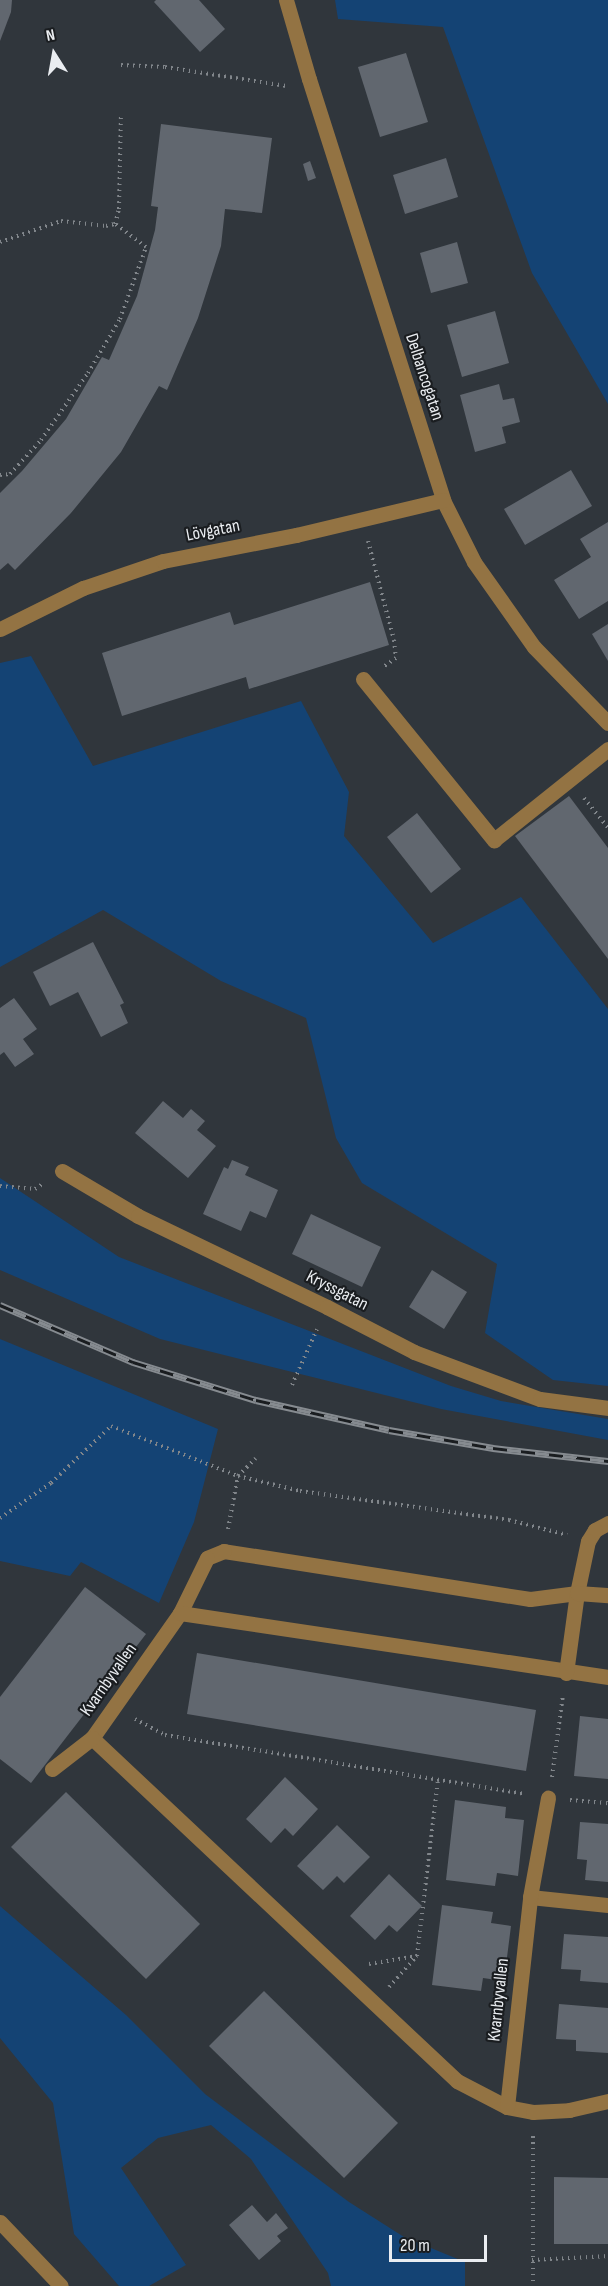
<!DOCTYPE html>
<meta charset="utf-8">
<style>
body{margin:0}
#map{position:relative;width:608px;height:2286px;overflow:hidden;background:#30363c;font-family:"Sofia Sans Condensed",sans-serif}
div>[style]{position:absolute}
.green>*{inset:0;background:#144374}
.building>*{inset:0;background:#61676f}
.path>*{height:4px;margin-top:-2px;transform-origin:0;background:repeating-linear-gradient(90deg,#81868b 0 1.5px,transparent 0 6px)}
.minor>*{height:15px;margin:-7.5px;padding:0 7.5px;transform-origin:7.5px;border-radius:7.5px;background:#937343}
.rail>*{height:7px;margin-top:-3.5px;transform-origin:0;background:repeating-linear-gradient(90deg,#1a1d20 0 14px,#868b90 0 28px);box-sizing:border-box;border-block:2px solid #868b90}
span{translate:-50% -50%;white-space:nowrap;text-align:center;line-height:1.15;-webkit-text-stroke:4.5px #1a1d20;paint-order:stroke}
.street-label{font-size:18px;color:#eaedf1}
.north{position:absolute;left:24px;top:24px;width:60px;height:60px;-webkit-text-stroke:4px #1a1d20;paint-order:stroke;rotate:349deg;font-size:16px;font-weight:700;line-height:24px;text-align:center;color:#eaedf1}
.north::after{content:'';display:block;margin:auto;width:21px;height:27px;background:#eaedf1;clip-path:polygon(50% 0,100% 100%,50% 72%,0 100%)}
.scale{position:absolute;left:389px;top:2235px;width:98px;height:27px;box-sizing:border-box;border:3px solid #eaedf1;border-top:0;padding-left:8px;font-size:18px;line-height:21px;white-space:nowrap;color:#eaedf1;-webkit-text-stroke:4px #1a1d20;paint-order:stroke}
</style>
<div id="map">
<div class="green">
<i style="clip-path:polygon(335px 0,608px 0,608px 404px,532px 273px,443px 27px,338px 19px)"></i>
<i style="clip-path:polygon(31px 656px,93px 766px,301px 701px,349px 792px,344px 836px,433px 943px,521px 897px,608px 1009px,608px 1386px,553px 1380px,485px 1333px,497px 1264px,362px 1183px,336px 1138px,306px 1018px,221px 981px,103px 910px,0 967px,0 663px)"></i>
<i style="clip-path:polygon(0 1178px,119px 1257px,451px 1386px,501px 1401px,608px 1419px,608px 1440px,441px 1409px,160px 1339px,0 1270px)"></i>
<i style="clip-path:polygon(0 1339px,218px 1429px,194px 1522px,159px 1603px,81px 1562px,70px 1576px,0 1561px)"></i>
<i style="clip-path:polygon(0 1906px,126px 2015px,205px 2094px,349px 2202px,404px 2237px,465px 2262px,465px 2286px,331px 2286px,328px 2273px,251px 2159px,211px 2125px,158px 2138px,121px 2168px,186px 2265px,149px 2286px,119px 2286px,74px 2234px,53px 2103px,0 2038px)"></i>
</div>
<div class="building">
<i style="clip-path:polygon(0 0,12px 0,11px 12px,0 41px)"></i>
<i style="clip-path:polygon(156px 0,199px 0,225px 29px,200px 52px,154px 2px)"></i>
<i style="clip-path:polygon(406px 53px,428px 122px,380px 137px,358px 67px)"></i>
<i style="clip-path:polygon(161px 124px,272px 138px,262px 213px,225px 209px,221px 246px,198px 318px,167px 390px,159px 386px,121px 452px,71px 513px,15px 570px,8px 563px,0 570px,0 493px,22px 471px,66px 419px,102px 357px,109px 360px,137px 296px,155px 230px,158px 207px,151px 206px)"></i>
<i style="clip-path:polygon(446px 158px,458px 197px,405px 214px,393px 175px)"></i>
<i style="clip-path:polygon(310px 161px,316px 178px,308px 181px,303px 164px)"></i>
<i style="clip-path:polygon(457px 242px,468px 283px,431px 293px,420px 253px)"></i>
<i style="clip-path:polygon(495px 311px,509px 363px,462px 377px,447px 325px)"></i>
<i style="clip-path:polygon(499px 384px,503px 400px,514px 398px,520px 422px,502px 427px,506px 443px,475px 452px,460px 395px)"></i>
<i style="clip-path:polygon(571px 470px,592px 506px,525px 545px,504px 509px)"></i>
<i style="clip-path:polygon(608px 522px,608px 601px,579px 619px,554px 580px,591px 557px,580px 539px)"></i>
<i style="clip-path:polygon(370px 582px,389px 645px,249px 689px,246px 677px,122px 716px,102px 653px,230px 612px,234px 625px)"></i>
<i style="clip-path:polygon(608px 624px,608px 661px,592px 634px)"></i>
<i style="clip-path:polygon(569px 796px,608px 848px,608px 959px,515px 836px)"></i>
<i style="clip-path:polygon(417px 813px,461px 869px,431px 893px,387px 837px)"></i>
<i style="clip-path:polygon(93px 942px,124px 1003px,120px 1005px,128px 1023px,101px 1037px,78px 992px,50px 1006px,33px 972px)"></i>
<i style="clip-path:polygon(14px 998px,37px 1029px,23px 1039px,34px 1054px,15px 1067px,4px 1052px,0 1055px,0 1008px)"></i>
<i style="clip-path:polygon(163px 1101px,183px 1118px,191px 1109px,205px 1121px,197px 1130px,216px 1146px,188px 1178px,135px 1133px)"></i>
<i style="clip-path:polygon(232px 1160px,249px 1167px,245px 1175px,278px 1190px,266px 1218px,250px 1211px,241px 1231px,203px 1214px,224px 1167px,228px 1169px)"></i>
<i style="clip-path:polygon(311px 1214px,381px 1247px,362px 1287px,292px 1254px)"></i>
<i style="clip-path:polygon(432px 1270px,467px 1292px,444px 1329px,409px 1307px)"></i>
<i style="clip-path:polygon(85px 1587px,146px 1634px,31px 1783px,0 1759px,0 1697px)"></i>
<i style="clip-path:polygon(197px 1653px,536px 1710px,526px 1771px,187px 1714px)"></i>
<i style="clip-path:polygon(580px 1716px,608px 1719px,608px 1779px,574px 1776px)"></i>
<i style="clip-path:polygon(285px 1777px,318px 1809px,293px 1836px,285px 1828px,271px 1843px,246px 1819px)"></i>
<i style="clip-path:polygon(66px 1792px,200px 1924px,146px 1979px,11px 1847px)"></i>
<i style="clip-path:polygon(455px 1800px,506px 1807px,505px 1818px,524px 1820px,518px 1876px,497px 1873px,495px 1886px,446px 1880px)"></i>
<i style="clip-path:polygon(580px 1822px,608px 1824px,608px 1882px,585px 1880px,587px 1860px,577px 1859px)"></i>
<i style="clip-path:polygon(337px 1825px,370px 1857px,344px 1883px,337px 1876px,323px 1890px,297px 1866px)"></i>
<i style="clip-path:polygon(389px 1874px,422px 1906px,397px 1932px,389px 1925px,375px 1940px,350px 1916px)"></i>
<i style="clip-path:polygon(442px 1905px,493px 1912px,491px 1923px,511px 1926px,504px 1981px,483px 1978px,481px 1991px,432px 1985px)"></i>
<i style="clip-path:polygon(564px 1934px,608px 1937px,608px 1983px,580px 1981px,581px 1970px,561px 1969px)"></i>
<i style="clip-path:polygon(264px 1991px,398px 2123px,344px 2178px,209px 2046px)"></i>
<i style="clip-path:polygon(559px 2004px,608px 2008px,608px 2053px,576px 2051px,576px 2040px,556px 2039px)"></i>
<i style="clip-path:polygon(554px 2177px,608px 2178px,608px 2244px,554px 2244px)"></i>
<i style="clip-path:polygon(252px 2205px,267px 2222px,276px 2213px,288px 2228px,277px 2236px,281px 2241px,259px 2260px,229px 2225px)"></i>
</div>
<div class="path">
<i style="left:121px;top:65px;width:44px;rotate:2.6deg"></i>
<i style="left:165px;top:67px;width:123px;rotate:8.9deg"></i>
<i style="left:115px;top:224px;width:16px;rotate:-75deg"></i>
<i style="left:119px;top:209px;width:92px;rotate:-88.8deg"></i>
<i style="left:0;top:242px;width:65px;rotate:-19deg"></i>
<i style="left:61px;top:221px;width:45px;rotate:6.3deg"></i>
<i style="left:106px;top:226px;width:9px;rotate:-13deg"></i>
<i style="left:0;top:475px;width:10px;rotate:-6deg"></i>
<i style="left:10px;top:474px;width:46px;rotate:-47.6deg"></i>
<i style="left:41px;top:440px;width:82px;rotate:-55deg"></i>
<i style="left:88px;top:373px;width:63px;rotate:-59.3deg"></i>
<i style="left:120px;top:319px;width:77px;rotate:-70.1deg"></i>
<i style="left:146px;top:247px;width:39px;rotate:-143deg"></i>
<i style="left:368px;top:541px;width:102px;rotate:75.3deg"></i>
<i style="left:394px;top:640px;width:18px;rotate:84deg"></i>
<i style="left:396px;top:658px;width:16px;rotate:145deg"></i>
<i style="left:584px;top:798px;width:38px;rotate:51deg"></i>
<i style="left:0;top:1186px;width:35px;rotate:5deg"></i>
<i style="left:35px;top:1189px;width:11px;rotate:-34deg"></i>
<i style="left:292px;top:1385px;width:61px;rotate:-65.9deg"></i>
<i style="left:0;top:1518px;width:62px;rotate:-34.5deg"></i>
<i style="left:51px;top:1483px;width:83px;rotate:-43.5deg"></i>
<i style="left:111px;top:1426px;width:136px;rotate:21.5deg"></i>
<i style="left:238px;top:1476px;width:64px;rotate:13.6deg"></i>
<i style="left:300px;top:1491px;width:211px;rotate:7.9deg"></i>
<i style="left:509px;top:1520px;width:60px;rotate:14.5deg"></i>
<i style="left:228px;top:1529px;width:54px;rotate:-79.3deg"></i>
<i style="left:238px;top:1476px;width:25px;rotate:-45deg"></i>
<i style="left:135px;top:1719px;width:34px;rotate:28deg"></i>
<i style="left:165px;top:1735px;width:364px;rotate:9.3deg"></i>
<i style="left:552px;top:1777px;width:83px;rotate:-82.4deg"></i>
<i style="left:570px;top:1800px;width:38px;rotate:5deg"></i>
<i style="left:369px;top:1964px;width:49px;rotate:-9.5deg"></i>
<i style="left:417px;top:1956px;width:176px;rotate:-83.2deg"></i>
<i style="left:389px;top:1987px;width:40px;rotate:-48deg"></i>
<i style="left:533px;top:2136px;width:150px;rotate:90deg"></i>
<i style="left:532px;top:2260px;width:76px;rotate:-3deg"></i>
</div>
<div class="minor">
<i style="left:286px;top:0;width:82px;rotate:73.8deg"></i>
<i style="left:309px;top:79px;width:442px;rotate:72.3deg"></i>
<i style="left:443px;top:500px;width:69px;rotate:63.4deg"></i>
<i style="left:474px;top:562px;width:104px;rotate:54.8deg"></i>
<i style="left:534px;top:647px;width:106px;rotate:45.8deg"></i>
<i style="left:0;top:629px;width:93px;rotate:-26.3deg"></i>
<i style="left:83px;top:588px;width:84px;rotate:-18.6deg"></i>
<i style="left:163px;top:561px;width:136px;rotate:-11.1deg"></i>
<i style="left:296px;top:535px;width:151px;rotate:-13.4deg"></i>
<i style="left:363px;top:679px;width:208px;rotate:50.9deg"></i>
<i style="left:494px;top:840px;width:146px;rotate:-38.6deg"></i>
<i style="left:62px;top:1171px;width:88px;rotate:30.6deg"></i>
<i style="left:138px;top:1216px;width:210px;rotate:25.7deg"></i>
<i style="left:327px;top:1307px;width:98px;rotate:27.3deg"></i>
<i style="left:414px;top:1352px;width:134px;rotate:20.5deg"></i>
<i style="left:540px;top:1399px;width:69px;rotate:7.5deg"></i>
<i style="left:608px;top:1523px;width:15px;rotate:152deg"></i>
<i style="left:595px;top:1530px;width:13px;rotate:122deg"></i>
<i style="left:588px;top:1541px;width:53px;rotate:101.9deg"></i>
<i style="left:577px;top:1593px;width:47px;rotate:172.7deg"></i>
<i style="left:530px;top:1599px;width:310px;rotate:-171.1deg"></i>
<i style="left:224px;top:1551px;width:18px;rotate:158deg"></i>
<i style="left:207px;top:1558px;width:61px;rotate:116.1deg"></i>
<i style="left:180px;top:1613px;width:153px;rotate:125.1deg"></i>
<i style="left:92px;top:1738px;width:501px;rotate:43.22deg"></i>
<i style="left:457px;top:2081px;width:56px;rotate:27.5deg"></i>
<i style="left:507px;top:2107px;width:26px;rotate:11deg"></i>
<i style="left:533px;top:2112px;width:36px;rotate:-3deg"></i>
<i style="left:569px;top:2110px;width:40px;rotate:-13deg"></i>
<i style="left:180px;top:1613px;width:433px;rotate:8.5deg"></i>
<i style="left:566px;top:1673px;width:81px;rotate:-82.2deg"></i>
<i style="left:577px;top:1593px;width:31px;rotate:4deg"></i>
<i style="left:52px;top:1769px;width:51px;rotate:-37.8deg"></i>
<i style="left:530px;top:1897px;width:78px;rotate:5.9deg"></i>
<i style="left:507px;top:2107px;width:211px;rotate:-83.7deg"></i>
<i style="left:530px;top:1897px;width:101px;rotate:-79.7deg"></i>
<i style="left:0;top:2222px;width:88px;rotate:46.4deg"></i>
</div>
<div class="rail">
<i style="left:0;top:1305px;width:145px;rotate:23.2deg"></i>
<i style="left:133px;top:1362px;width:129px;rotate:17.2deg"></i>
<i style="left:256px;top:1400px;width:136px;rotate:12.7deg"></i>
<i style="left:389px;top:1430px;width:106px;rotate:9.8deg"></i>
<i style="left:493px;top:1448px;width:116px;rotate:6.4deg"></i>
</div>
<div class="street-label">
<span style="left:424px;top:377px;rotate:72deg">Delbancogatan</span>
<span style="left:213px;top:531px;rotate:-11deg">Lövgatan</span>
<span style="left:337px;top:1291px;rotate:27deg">Kryssgatan</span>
<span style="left:109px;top:1680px;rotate:-55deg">Kvarnbyvallen</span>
<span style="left:499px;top:2000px;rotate:-84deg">Kvarnbyvallen</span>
</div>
<div class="north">N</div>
<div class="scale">20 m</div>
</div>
